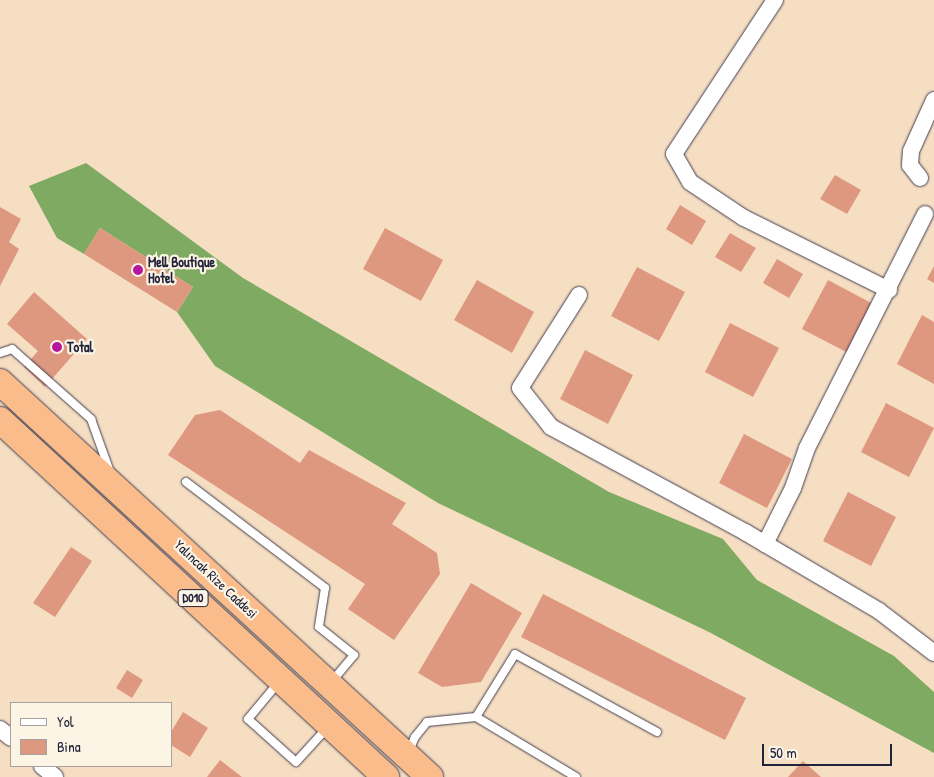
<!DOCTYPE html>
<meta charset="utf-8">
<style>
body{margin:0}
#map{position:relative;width:934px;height:777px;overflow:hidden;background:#f6dec3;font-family:"Patrick Hand",sans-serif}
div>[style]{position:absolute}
.forest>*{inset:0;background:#7eaa62}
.building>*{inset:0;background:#de987f}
.roads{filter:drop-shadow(0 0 1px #423e4f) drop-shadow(0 0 1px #423e4f)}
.service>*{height:8px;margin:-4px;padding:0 4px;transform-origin:4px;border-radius:4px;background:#fff}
.minor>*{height:16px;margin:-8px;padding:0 8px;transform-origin:8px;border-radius:8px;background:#fff}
.trunk>*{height:26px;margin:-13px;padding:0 13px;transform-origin:13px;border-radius:13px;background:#f9bc8a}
.dots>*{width:14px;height:14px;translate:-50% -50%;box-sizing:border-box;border:2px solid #fcf5e5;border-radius:50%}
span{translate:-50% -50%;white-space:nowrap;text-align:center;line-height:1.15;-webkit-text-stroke:4.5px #fcf5e5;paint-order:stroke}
.shield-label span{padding:1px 4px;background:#fcf5e5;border:1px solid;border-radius:4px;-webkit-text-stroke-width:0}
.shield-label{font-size:12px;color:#22223b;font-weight:700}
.poi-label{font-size:14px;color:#22223b;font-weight:700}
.left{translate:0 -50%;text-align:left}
.street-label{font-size:14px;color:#22223b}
.legend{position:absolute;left:10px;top:702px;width:162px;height:65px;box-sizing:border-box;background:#fcf5e5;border:1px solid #a5a1a1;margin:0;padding:6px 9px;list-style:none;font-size:15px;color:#22223b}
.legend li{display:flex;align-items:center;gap:10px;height:25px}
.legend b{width:25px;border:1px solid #a5a1a1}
.scale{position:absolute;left:762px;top:744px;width:130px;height:22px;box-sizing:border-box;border:2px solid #22223b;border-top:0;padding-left:6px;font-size:15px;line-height:18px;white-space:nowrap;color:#22223b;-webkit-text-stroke:4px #fcf5e5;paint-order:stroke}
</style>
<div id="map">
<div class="forest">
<i style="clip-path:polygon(86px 163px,243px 278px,609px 492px,723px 539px,757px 580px,894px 656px,934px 692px,934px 753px,709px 632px,438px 503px,215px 366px,177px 312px,193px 287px,100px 228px,84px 254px,57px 238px,29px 186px)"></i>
</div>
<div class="building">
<i style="clip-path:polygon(835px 175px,861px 190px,847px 214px,820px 199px)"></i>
<i style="clip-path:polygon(680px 205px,706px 221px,692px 245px,666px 229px)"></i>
<i style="clip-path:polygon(0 207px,21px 219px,9px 242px,19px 249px,0 286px)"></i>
<i style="clip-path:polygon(100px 228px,193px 287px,177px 312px,84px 254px)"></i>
<i style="clip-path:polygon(385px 228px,443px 260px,421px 301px,363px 269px)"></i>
<i style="clip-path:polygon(730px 233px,756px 248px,741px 272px,715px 257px)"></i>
<i style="clip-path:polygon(777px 259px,803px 274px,789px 298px,763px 283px)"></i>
<i style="clip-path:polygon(934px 266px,934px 283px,927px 279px)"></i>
<i style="clip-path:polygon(637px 267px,685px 292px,659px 341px,611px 316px)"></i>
<i style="clip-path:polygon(477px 280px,534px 312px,512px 353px,454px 320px)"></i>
<i style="clip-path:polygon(828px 280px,875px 305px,850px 354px,802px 329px)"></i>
<i style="clip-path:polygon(34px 292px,87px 339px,45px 387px,24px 367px,38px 351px,7px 324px)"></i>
<i style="clip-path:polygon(922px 315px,934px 322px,934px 384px,897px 364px)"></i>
<i style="clip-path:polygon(730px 323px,779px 348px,753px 397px,705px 372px)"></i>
<i style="clip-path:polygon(585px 350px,633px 375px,608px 424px,560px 399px)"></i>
<i style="clip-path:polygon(886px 403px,934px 428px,909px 477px,861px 452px)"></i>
<i style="clip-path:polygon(220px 410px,300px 463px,309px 450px,406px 503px,392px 524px,437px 553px,440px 574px,394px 640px,348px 609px,365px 584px,168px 455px,195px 415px)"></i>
<i style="clip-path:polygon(744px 434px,792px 459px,767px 508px,719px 483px)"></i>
<i style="clip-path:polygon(848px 492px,896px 517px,871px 566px,823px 541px)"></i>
<i style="clip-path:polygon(71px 547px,92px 561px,55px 617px,33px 603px)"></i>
<i style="clip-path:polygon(471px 583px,522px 613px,481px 682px,442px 687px,418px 673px)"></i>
<i style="clip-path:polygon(543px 594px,746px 698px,725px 740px,521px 637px)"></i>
<i style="clip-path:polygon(127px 670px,143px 680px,132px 698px,116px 688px)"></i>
<i style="clip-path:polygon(183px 712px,208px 728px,190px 757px,171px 745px,171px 732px)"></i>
<i style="clip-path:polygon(220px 760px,242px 777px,207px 777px)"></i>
<i style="clip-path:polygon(803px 761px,821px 777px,788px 777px)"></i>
</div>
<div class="roads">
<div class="service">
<i style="left:0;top:353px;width:13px;rotate:-18deg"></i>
<i style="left:12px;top:349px;width:106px;rotate:41.5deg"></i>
<i style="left:91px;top:419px;width:56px;rotate:70.3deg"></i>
<i style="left:186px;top:482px;width:175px;rotate:37.3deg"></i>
<i style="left:325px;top:588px;width:39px;rotate:99deg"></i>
<i style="left:319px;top:627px;width:45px;rotate:38.7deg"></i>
<i style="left:354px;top:655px;width:35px;rotate:130deg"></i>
<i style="left:278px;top:683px;width:47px;rotate:129.8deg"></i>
<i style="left:248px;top:719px;width:64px;rotate:41.9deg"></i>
<i style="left:296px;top:762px;width:46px;rotate:-47.6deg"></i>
<i style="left:409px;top:751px;width:15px;rotate:-67deg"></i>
<i style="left:415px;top:737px;width:19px;rotate:-51deg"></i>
<i style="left:427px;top:722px;width:49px;rotate:-5.8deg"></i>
<i style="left:576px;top:777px;width:117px;rotate:-149deg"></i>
<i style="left:476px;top:717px;width:74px;rotate:-58.2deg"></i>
<i style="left:515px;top:654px;width:162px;rotate:28.8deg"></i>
</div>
<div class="minor">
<i style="left:775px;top:0;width:184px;rotate:123.3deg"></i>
<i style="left:674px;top:154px;width:32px;rotate:60deg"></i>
<i style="left:690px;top:182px;width:65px;rotate:33.7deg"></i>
<i style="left:744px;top:218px;width:162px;rotate:26.4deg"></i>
<i style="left:920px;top:178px;width:16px;rotate:-128deg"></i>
<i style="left:910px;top:165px;width:14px;rotate:-86deg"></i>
<i style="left:911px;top:151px;width:56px;rotate:-65.7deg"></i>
<i style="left:579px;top:295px;width:110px;rotate:122.4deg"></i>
<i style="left:520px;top:388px;width:50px;rotate:51.5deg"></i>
<i style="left:551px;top:427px;width:221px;rotate:28.4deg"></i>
<i style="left:745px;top:532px;width:156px;rotate:30.5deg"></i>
<i style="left:879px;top:611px;width:69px;rotate:37.4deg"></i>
<i style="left:765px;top:544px;width:63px;rotate:-63.4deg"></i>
<i style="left:793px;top:488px;width:42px;rotate:-70.7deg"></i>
<i style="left:807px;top:448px;width:262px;rotate:-63.2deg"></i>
<i style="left:0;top:729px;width:14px;rotate:39deg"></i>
<i style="left:42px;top:766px;width:17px;rotate:40deg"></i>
</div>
<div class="trunk">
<i style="left:0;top:382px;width:584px;rotate:42.57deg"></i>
<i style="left:0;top:420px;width:526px;rotate:42.76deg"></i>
</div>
</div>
<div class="dots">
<i style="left:138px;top:270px;background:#b5179e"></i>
<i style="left:57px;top:347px;background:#b5179e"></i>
</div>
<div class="shield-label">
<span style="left:193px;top:598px">D010</span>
</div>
<div class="poi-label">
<span class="left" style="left:148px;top:270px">Mell Boutique<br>Hotel</span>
<span class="left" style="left:67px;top:347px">Total</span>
</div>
<div class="street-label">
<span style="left:216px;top:579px;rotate:43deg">Yalıncak Rize Caddesi</span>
</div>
<ul class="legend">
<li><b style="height:6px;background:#fff"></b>Yol</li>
<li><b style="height:14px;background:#de987f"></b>Bina</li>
</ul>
<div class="scale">50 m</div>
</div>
